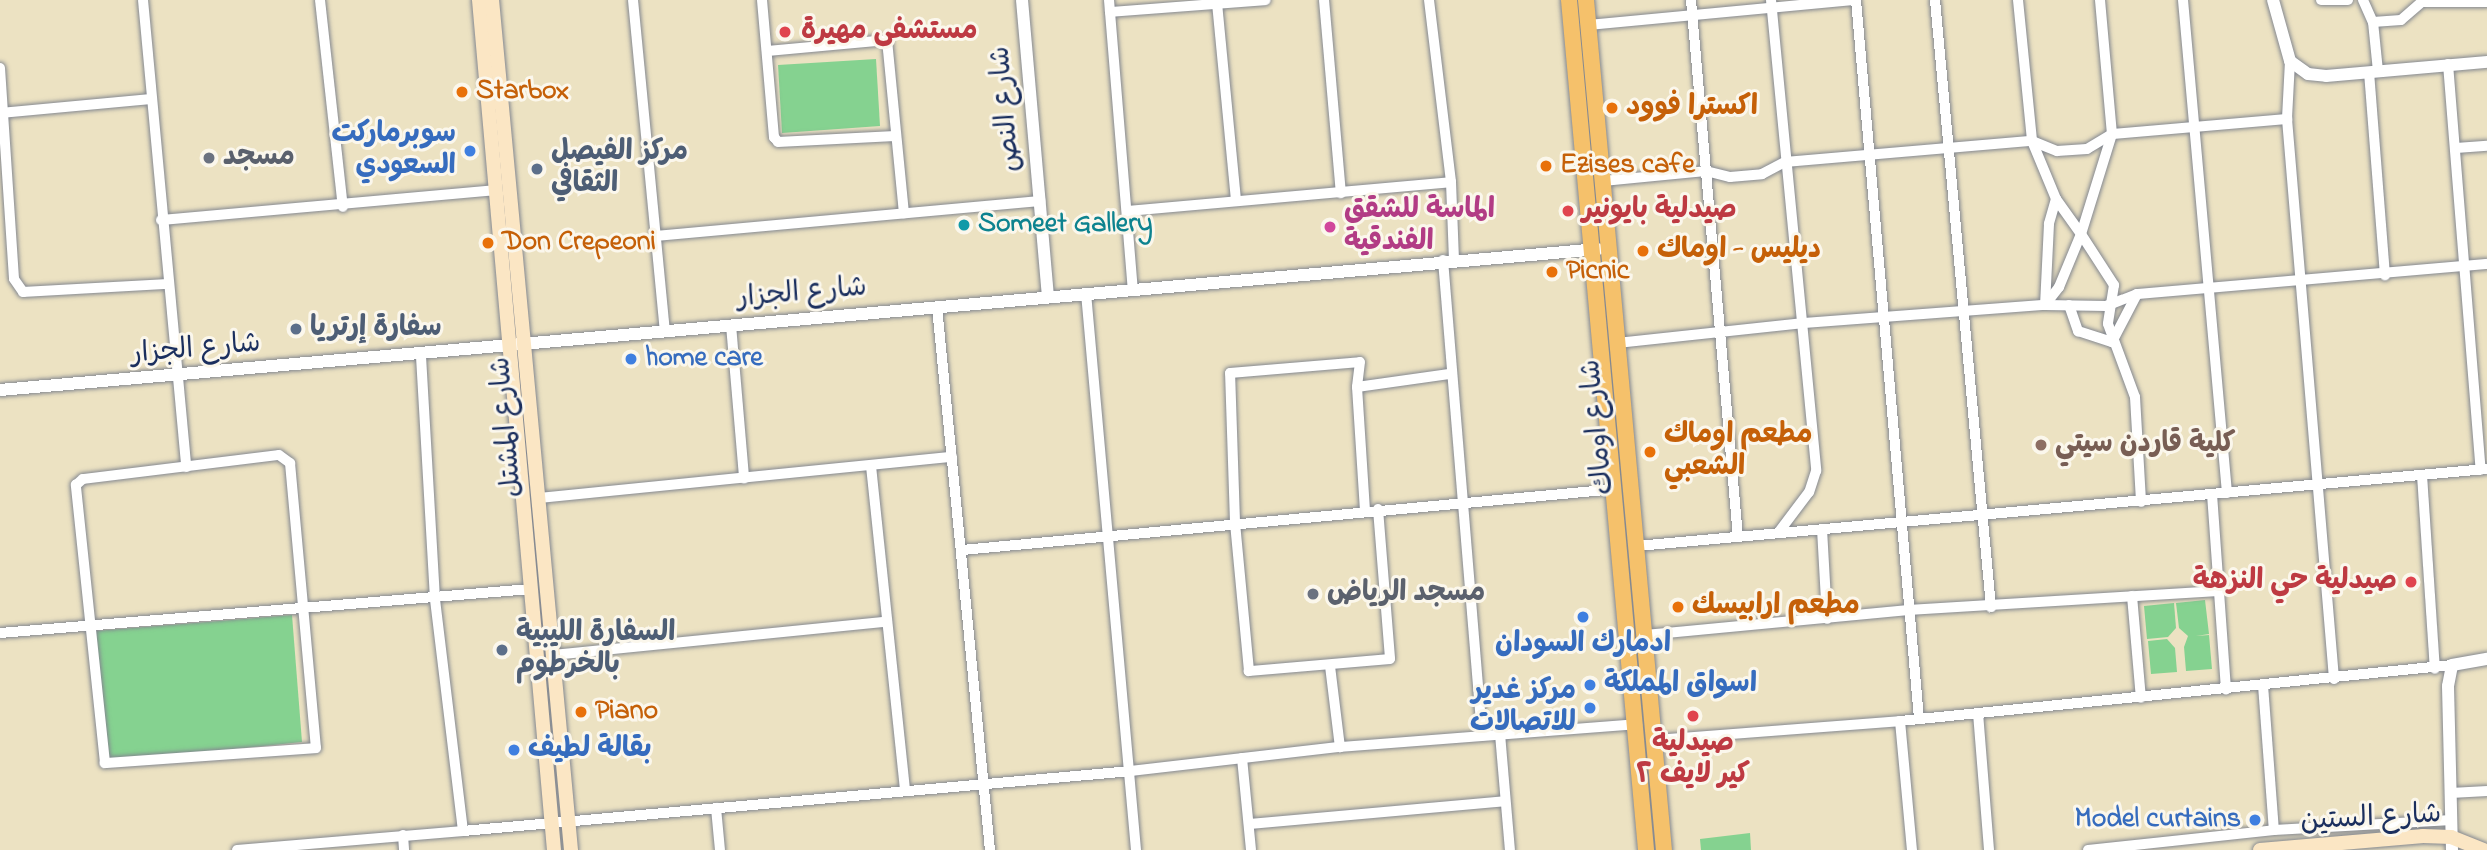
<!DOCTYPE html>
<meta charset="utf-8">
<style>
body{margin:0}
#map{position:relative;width:2487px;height:850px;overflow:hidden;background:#ece2c2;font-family:"Indie Flower","Playpen Sans Arabic",sans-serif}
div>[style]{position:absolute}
.green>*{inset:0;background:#85d290}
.roads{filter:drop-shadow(0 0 2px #848890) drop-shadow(0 0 2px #848890)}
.minor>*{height:10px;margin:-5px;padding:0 5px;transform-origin:5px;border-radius:5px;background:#fff}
.tertiary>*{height:12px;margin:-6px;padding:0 6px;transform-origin:6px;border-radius:6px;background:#fff}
.secondary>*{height:14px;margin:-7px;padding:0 7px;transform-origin:7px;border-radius:7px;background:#fbe6c4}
.primary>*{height:16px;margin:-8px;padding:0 8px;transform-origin:8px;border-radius:8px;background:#f5c16b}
.dots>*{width:19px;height:19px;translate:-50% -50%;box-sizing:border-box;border:4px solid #fbf7ec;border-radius:50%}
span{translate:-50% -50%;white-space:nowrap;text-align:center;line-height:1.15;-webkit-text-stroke:6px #fbf7ec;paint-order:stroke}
.health-label{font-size:28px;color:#be3a42;font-weight:700}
.left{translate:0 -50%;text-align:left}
.right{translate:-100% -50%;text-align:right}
.food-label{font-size:28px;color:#c56008;font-weight:700}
.street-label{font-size:28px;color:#1b2f5e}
.shop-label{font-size:28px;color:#366cbe;font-weight:700}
.service-label{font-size:28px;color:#4e5e75;font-weight:700}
.worship-label{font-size:28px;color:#5b616d;font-weight:700}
.hotel-label{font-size:28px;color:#b23c85;font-weight:700}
.culture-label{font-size:28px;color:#0d838f;font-weight:700}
.education-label{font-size:28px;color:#785e54;font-weight:700}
</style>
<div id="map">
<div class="green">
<i style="clip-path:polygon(876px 59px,880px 126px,782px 133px,778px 65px)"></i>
<i style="clip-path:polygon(2205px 600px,2209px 634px,2196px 636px,2209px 635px,2212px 669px,2186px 671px,2184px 647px,2188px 636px,2179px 628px,2176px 603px)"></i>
<i style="clip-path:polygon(2174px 603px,2176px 628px,2168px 637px,2147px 639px,2144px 606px)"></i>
<i style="clip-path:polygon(292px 615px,302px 742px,110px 762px,95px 631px)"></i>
<i style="clip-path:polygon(2167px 639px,2175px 648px,2177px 672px,2151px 674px,2148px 641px)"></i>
<i style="clip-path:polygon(1750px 833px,1751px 850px,1701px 850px,1700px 839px)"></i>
</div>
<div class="roads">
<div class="minor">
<i style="left:143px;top:0;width:469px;rotate:84.7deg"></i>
<i style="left:320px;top:0;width:208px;rotate:83.7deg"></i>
<i style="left:633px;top:0;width:332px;rotate:84.5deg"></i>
<i style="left:762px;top:0;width:138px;rotate:85deg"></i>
<i style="left:774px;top:137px;width:6px;rotate:51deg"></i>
<i style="left:778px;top:142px;width:117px;rotate:-2.9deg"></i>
<i style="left:1109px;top:0;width:290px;rotate:85.3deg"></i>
<i style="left:1324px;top:0;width:194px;rotate:85deg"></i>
<i style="left:1429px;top:0;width:183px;rotate:83.1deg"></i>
<i style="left:1451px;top:182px;width:77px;rotate:87.8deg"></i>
<i style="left:1691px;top:0;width:539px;rotate:85deg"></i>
<i style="left:1771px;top:0;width:473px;rotate:84.5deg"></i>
<i style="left:1816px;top:471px;width:22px;rotate:108deg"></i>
<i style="left:1809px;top:492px;width:51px;rotate:127.1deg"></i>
<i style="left:1856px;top:0;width:721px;rotate:84.99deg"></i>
<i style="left:1935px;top:0;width:610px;rotate:84.73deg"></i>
<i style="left:2018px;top:0;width:142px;rotate:84.3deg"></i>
<i style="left:2032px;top:141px;width:63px;rotate:67.5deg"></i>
<i style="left:2056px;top:199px;width:26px;rotate:106deg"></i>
<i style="left:2049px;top:224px;width:81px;rotate:92.8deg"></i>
<i style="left:2100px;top:0;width:135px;rotate:84.9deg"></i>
<i style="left:2112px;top:134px;width:105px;rotate:107.2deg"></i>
<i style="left:2081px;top:234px;width:61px;rotate:57.1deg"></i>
<i style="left:2114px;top:285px;width:39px;rotate:99deg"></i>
<i style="left:2108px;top:324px;width:78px;rotate:69.7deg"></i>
<i style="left:2135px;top:397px;width:105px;rotate:86.7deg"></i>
<i style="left:2183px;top:0;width:495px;rotate:84.9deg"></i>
<i style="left:2321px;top:0;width:27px"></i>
<i style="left:2363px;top:0;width:24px;rotate:66deg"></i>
<i style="left:2373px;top:22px;width:49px;rotate:84.2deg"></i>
<i style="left:1217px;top:3px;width:198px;rotate:84.5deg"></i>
<i style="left:1110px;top:12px;width:156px;rotate:-4.4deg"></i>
<i style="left:2373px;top:22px;width:28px;rotate:-4deg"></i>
<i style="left:2401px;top:20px;width:28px;rotate:-41deg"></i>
<i style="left:2422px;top:2px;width:65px"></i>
<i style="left:1588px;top:25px;width:264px;rotate:-5.4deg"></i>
<i style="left:767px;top:51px;width:121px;rotate:-5.2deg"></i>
<i style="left:887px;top:40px;width:174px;rotate:84.4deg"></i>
<i style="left:2290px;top:61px;width:58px;rotate:93deg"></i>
<i style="left:2287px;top:119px;width:562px;rotate:85.2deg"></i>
<i style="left:2448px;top:64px;width:407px;rotate:85.4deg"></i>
<i style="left:0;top:68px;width:211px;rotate:86.2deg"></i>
<i style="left:14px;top:279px;width:16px;rotate:55deg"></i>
<i style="left:23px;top:292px;width:145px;rotate:-3.2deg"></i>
<i style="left:2369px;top:72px;width:204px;rotate:85.5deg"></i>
<i style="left:0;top:113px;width:152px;rotate:-5.3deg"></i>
<i style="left:2456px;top:148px;width:31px;rotate:-4deg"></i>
<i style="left:1603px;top:181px;width:103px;rotate:-5.5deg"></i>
<i style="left:1706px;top:171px;width:25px;rotate:14deg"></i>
<i style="left:1730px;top:177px;width:32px;rotate:-5deg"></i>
<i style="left:1762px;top:174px;width:26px;rotate:-28deg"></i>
<i style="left:1785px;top:162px;width:248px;rotate:-4.9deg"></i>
<i style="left:2032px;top:141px;width:27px;rotate:22deg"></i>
<i style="left:2057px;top:151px;width:30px;rotate:-4deg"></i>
<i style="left:2087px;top:149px;width:29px;rotate:-31deg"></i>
<i style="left:2112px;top:134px;width:176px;rotate:-4.9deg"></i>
<i style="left:1127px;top:211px;width:325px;rotate:-5.1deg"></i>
<i style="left:161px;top:220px;width:335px;rotate:-5.1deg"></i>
<i style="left:655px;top:236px;width:387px;rotate:-5.2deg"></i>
<i style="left:1443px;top:260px;width:477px;rotate:85.3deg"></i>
<i style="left:1086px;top:293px;width:559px;rotate:84.87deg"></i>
<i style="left:2045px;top:305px;width:23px;rotate:-52deg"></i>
<i style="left:2059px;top:287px;width:57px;rotate:-67.5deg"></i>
<i style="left:2081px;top:234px;width:43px;rotate:-125.5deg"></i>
<i style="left:2069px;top:305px;width:28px;rotate:71deg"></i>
<i style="left:2078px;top:331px;width:36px;rotate:18deg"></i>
<i style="left:2112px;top:342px;width:54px;rotate:-62.5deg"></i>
<i style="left:937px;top:307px;width:546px;rotate:84.43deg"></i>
<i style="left:731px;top:325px;width:154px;rotate:85.1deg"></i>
<i style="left:1617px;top:343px;width:188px;rotate:-6.1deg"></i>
<i style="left:1804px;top:323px;width:242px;rotate:-4.3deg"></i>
<i style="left:2045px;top:305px;width:61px;rotate:0.9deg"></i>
<i style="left:2106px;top:306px;width:33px;rotate:-21deg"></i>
<i style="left:2137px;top:294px;width:351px;rotate:-4.9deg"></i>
<i style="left:1357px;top:387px;width:123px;rotate:86.3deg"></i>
<i style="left:279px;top:455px;width:14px;rotate:36deg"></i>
<i style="left:290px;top:463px;width:286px;rotate:84.8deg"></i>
<i style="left:316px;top:748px;width:212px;rotate:175.9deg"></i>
<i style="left:105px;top:763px;width:280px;rotate:-96deg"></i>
<i style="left:76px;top:485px;width:9px;rotate:-41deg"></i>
<i style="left:83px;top:479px;width:197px;rotate:-7deg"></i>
<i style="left:871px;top:466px;width:326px;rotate:84deg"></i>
<i style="left:2422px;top:475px;width:194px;rotate:86.2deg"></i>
<i style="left:2212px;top:494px;width:196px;rotate:85.9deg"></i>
<i style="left:539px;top:498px;width:415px;rotate:-5.7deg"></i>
<i style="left:1378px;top:509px;width:150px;rotate:85.4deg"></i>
<i style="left:1390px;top:659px;width:142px;rotate:175.1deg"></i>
<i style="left:1249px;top:671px;width:150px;rotate:-95.4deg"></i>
<i style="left:1235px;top:522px;width:149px;rotate:-91.9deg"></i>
<i style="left:1230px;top:373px;width:130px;rotate:-4.8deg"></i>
<i style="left:1360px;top:362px;width:25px;rotate:97deg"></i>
<i style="left:1357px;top:387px;width:93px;rotate:-8deg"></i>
<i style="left:1822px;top:529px;width:90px;rotate:86.8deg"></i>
<i style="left:1637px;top:546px;width:853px;rotate:-5.18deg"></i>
<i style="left:962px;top:550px;width:657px;rotate:-5.33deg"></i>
<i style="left:2132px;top:596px;width:102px;rotate:85deg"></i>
<i style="left:0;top:633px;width:533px;rotate:-4.74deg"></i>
<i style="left:1645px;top:635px;width:265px;rotate:-5.4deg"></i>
<i style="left:1909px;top:610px;width:309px;rotate:-3.5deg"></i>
<i style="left:553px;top:655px;width:334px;rotate:-5.7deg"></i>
<i style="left:1330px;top:666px;width:82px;rotate:83deg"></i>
<i style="left:2263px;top:685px;width:145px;rotate:85.7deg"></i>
<i style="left:1978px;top:713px;width:137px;rotate:85.4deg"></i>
<i style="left:1900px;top:721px;width:130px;rotate:84.7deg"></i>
<i style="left:1500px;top:734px;width:116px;rotate:85.1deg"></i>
<i style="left:1654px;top:740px;width:247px;rotate:-4.4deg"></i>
<i style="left:1900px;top:721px;width:555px;rotate:-5.79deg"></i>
<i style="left:1242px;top:758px;width:92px;rotate:84.4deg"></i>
<i style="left:2451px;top:793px;width:36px;rotate:-3deg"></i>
<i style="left:716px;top:808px;width:42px;rotate:84.6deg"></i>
<i style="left:1249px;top:824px;width:257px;rotate:-5.1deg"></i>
<i style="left:463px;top:831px;width:671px;rotate:-5.13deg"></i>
<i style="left:1131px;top:771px;width:210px;rotate:-6.6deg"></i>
<i style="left:1340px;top:747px;width:298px;rotate:-4.4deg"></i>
<i style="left:403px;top:835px;width:15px;rotate:86deg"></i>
<i style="left:237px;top:850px;width:227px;rotate:-4.8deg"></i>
<i style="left:463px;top:831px;width:234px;rotate:-96.9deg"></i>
<i style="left:435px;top:599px;width:244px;rotate:-93.3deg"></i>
<i style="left:2088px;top:850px;width:187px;rotate:-6.1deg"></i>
<i style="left:2274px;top:830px;width:178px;rotate:-3.2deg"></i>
</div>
<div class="tertiary">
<i style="left:1022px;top:0;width:298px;rotate:85deg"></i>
<i style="left:2273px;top:0;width:63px;rotate:74.4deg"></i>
<i style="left:2290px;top:61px;width:22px;rotate:36deg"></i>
<i style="left:2308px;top:74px;width:18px;rotate:6deg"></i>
<i style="left:2326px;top:76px;width:162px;rotate:-5deg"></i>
<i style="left:0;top:390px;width:1604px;rotate:-5.04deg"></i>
<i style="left:2452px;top:850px;width:164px;rotate:-91.4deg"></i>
<i style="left:2448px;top:686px;width:21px;rotate:-79deg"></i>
<i style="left:2452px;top:665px;width:36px;rotate:-10deg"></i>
</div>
<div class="secondary">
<i style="left:479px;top:0;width:853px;rotate:84.96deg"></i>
<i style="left:492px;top:0;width:854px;rotate:84.69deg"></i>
<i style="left:2260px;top:850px;width:164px;rotate:-4.9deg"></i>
<i style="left:2423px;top:836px;width:28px;rotate:2deg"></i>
<i style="left:2451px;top:837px;width:35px;rotate:22deg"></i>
</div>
<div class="primary">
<i style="left:1569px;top:0;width:853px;rotate:84.82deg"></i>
<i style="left:1586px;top:0;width:854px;rotate:84.76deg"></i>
</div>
</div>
<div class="dots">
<i style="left:785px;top:32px;background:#e0444e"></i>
<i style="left:462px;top:92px;background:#e8710a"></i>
<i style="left:1612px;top:108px;background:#e8710a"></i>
<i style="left:470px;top:151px;background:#3f7fe0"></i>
<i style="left:209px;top:158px;background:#6b7280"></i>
<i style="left:1546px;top:166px;background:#e8710a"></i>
<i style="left:537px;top:169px;background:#5c6f8a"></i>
<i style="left:1568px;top:211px;background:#e0444e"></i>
<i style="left:964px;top:225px;background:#0f9aa8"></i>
<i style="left:1330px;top:227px;background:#d1479c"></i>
<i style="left:488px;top:243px;background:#e8710a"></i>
<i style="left:1643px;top:251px;background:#e8710a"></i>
<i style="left:1552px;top:272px;background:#e8710a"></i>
<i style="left:296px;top:329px;background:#5c6f8a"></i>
<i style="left:631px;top:359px;background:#3f7fe0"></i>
<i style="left:2041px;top:445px;background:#8d6e63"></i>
<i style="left:1650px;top:452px;background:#e8710a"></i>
<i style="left:2411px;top:582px;background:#e0444e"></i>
<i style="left:1313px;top:594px;background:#6b7280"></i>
<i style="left:1678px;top:607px;background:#e8710a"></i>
<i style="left:1583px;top:617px;background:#3f7fe0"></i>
<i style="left:502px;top:650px;background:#5c6f8a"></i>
<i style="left:1590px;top:685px;background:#3f7fe0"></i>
<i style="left:1590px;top:708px;background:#3f7fe0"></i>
<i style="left:581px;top:712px;background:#e8710a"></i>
<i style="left:1693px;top:716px;background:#e0444e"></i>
<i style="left:514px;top:750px;background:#3f7fe0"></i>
<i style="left:2255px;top:820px;background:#3f7fe0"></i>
</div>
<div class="health-label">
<span class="left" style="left:801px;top:32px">مستشفى مهيرة</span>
<span class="left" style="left:1582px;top:211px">صيدلية بايونير</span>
<span class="right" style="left:2397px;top:582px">صيدلية حي النزهة</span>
<span style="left:1693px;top:760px">صيدلية<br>كير لايف ٢</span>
</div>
<div class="food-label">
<span class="left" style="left:476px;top:92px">Starbox</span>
<span class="left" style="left:1626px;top:108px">اكسترا فوود</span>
<span class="left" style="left:1560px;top:166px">Ezises cafe</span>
<span class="left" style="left:502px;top:243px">Don Crepeoni</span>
<span class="left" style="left:1657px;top:251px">ديليس - اوماك</span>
<span class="left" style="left:1566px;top:272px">Picnic</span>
<span class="left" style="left:1664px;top:452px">مطعم اوماك<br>الشعبي</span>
<span class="left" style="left:1692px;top:607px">مطعم ارابيسك</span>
<span class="left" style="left:595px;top:712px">Piano</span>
</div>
<div class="street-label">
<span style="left:1007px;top:109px;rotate:-95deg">شارع النص</span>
<span style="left:802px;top:294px;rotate:-5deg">شارع الجزار</span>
<span style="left:196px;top:350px;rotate:-5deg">شارع الجزار</span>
<span style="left:508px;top:427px;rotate:-95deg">شارع المشتل</span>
<span style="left:1599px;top:427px;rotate:-96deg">شارع اوماك</span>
<span style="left:2371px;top:819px;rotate:-3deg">شارع الستين</span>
</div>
<div class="shop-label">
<span class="right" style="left:456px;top:151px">سوبرماركت<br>السعودي</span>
<span class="left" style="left:645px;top:359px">home care</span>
<span style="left:1583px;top:645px">ادمارك السودان</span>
<span class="left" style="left:1604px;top:685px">اسواق المملكة</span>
<span class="right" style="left:1576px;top:708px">مركز غدير<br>للاتصالات</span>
<span class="left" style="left:528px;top:750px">بقالة لطيف</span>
<span class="right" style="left:2241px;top:820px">Model curtains</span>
</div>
<div class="service-label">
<span class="left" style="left:551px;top:169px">مركز الفيصل<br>الثقافي</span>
<span class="left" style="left:310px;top:329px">سفارة إرتريا</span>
<span class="left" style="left:516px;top:650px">السفارة الليبية<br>بالخرطوم</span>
</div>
<div class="worship-label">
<span class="left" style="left:223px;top:158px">مسجد</span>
<span class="left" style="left:1327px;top:594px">مسجد الرياض</span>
</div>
<div class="hotel-label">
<span class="left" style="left:1344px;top:227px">الماسة للشقق<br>الفندقية</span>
</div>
<div class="culture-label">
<span class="left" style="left:978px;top:225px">Someet Gallery</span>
</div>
<div class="education-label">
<span class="left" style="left:2055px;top:445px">كلية قاردن سيتي</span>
</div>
</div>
